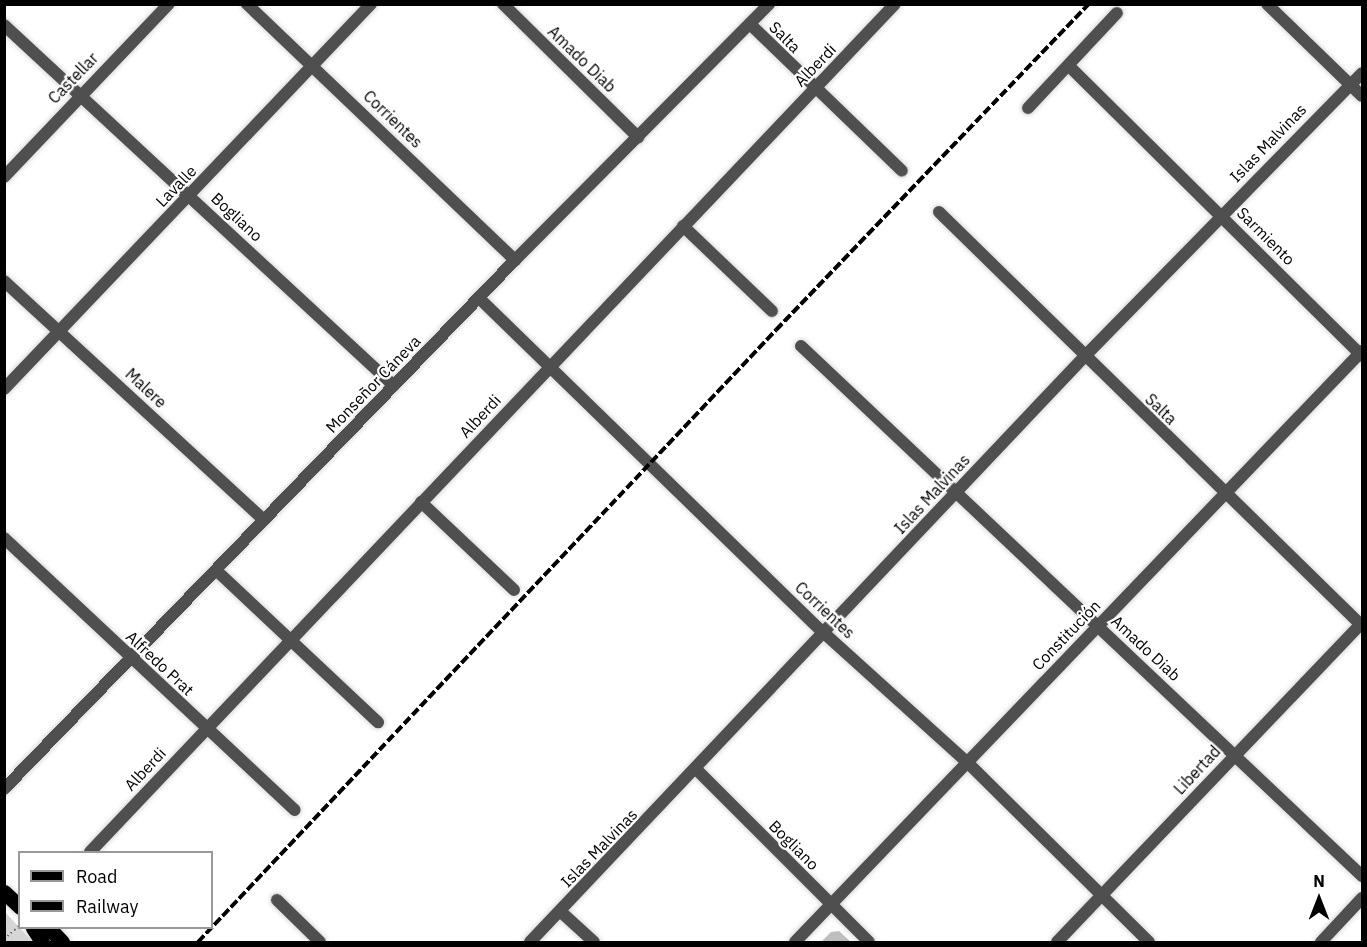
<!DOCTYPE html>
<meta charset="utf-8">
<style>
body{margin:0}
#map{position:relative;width:1367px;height:947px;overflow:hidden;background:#fff;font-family:"IBM Plex Sans",sans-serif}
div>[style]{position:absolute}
.green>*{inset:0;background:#d6d6d6}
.building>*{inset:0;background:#bfbfbf}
.path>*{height:2px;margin-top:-1px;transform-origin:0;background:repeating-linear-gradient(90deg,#717171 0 1.5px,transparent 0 4.5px)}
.roads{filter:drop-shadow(0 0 2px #dbdbdb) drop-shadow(0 0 2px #dbdbdb)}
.minor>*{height:12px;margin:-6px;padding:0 6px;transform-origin:6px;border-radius:6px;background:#4f4f4f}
.tertiary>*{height:12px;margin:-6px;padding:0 6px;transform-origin:6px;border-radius:6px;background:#4f4f4f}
.primary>*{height:15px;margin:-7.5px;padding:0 7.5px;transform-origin:7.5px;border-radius:7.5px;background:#000}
.rail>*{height:4px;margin-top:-2px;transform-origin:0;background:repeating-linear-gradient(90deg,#000 0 9px,transparent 0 12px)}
span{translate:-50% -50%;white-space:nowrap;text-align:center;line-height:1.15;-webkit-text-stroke:4.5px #fff;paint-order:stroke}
.street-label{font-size:16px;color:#000}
.frame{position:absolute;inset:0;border:6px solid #000;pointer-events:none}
.legend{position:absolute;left:18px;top:851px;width:195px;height:78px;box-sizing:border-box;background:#fff;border:2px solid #999;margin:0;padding:8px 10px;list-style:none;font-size:18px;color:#000}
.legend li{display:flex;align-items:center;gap:12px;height:30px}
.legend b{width:30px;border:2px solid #999}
.north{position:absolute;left:1289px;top:869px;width:60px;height:60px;-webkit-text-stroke:4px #fff;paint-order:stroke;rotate:0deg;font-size:16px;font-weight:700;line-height:24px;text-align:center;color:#000}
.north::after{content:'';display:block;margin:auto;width:21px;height:27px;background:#000;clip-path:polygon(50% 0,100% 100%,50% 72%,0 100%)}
</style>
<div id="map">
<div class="green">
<i style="clip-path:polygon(5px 912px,33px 942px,5px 942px)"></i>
</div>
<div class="building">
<i style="clip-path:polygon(839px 931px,851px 942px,821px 942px,831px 932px)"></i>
</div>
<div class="path">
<i style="left:4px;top:939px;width:21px;rotate:-41deg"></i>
</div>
<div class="roads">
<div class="minor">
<i style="left:247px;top:4px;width:371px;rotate:43.7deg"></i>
<i style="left:503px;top:4px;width:190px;rotate:44.6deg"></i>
<i style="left:750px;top:24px;width:211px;rotate:44deg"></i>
<i style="left:4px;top:25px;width:531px;rotate:42.79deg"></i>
<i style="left:1069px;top:66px;width:412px;rotate:44.7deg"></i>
<i style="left:1028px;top:108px;width:130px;rotate:-46.9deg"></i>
<i style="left:4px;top:177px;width:239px;rotate:-46.4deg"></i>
<i style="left:939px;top:212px;width:592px;rotate:44.38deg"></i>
<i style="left:683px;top:226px;width:123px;rotate:43.7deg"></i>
<i style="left:4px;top:281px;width:353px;rotate:42.6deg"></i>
<i style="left:480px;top:299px;width:479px;rotate:44.2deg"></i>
<i style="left:824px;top:633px;width:193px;rotate:42.1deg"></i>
<i style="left:967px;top:762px;width:256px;rotate:44.7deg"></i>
<i style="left:801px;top:346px;width:772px;rotate:43.37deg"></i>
<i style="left:4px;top:389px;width:532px;rotate:-46.37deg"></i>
<i style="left:421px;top:502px;width:128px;rotate:43.4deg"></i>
<i style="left:4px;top:538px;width:398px;rotate:43.1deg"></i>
<i style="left:217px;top:571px;width:221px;rotate:43.2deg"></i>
<i style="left:697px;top:770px;width:243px;rotate:45deg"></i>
<i style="left:277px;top:900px;width:60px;rotate:44.3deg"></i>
<i style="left:560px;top:911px;width:46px;rotate:42.4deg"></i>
<i style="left:530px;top:942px;width:806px;rotate:-46.56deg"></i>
<i style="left:1084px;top:357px;width:397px;rotate:-45.6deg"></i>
<i style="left:795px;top:942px;width:819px;rotate:-46.19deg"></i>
<i style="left:1057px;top:942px;width:441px;rotate:-46.3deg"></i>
<i style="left:1321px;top:942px;width:60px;rotate:-47deg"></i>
</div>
<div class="tertiary">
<i style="left:1267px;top:4px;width:132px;rotate:44.1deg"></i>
<i style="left:4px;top:789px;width:736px;rotate:-45.99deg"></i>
<i style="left:515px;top:260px;width:361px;rotate:-45.2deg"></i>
<i style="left:90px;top:852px;width:1169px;rotate:-46.49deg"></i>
</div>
<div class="primary">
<i style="left:4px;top:892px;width:22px;rotate:43deg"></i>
<i style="left:33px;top:928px;width:17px;rotate:57deg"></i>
<i style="left:49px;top:928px;width:19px;rotate:47deg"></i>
</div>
</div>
<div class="rail">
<i style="left:198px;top:942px;width:842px;rotate:-46.64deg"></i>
<i style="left:776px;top:330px;width:452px;rotate:-46.2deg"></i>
</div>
<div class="street-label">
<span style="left:785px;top:37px;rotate:45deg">Salta</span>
<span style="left:582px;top:59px;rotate:44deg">Amado Diab</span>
<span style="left:815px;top:65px;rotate:-46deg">Alberdi</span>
<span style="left:73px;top:78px;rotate:-46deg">Castellar</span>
<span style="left:393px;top:119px;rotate:44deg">Corrientes</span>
<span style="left:1268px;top:143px;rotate:-46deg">Islas Malvinas</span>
<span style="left:176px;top:186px;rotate:-46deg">Lavalle</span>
<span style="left:237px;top:217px;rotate:43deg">Bogliano</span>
<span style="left:1266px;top:236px;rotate:45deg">Sarmiento</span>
<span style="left:373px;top:384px;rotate:-46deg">Monseñor Cáneva</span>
<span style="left:146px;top:388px;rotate:43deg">Malere</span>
<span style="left:1161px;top:409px;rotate:44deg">Salta</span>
<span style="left:480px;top:416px;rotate:-47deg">Alberdi</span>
<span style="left:932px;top:494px;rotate:-47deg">Islas Malvinas</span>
<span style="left:825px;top:610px;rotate:43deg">Corrientes</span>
<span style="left:1066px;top:635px;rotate:-46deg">Constitución</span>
<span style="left:1146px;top:648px;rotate:43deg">Amado Diab</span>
<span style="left:160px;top:663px;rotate:43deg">Alfredo Prat</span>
<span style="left:145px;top:769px;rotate:-47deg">Alberdi</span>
<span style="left:1197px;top:770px;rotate:-47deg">Libertad</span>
<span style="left:794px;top:845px;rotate:45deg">Bogliano</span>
<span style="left:599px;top:848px;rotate:-46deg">Islas Malvinas</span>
</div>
<div class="frame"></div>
<ul class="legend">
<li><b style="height:8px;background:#000"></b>Road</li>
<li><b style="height:8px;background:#000"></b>Railway</li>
</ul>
<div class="north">N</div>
</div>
